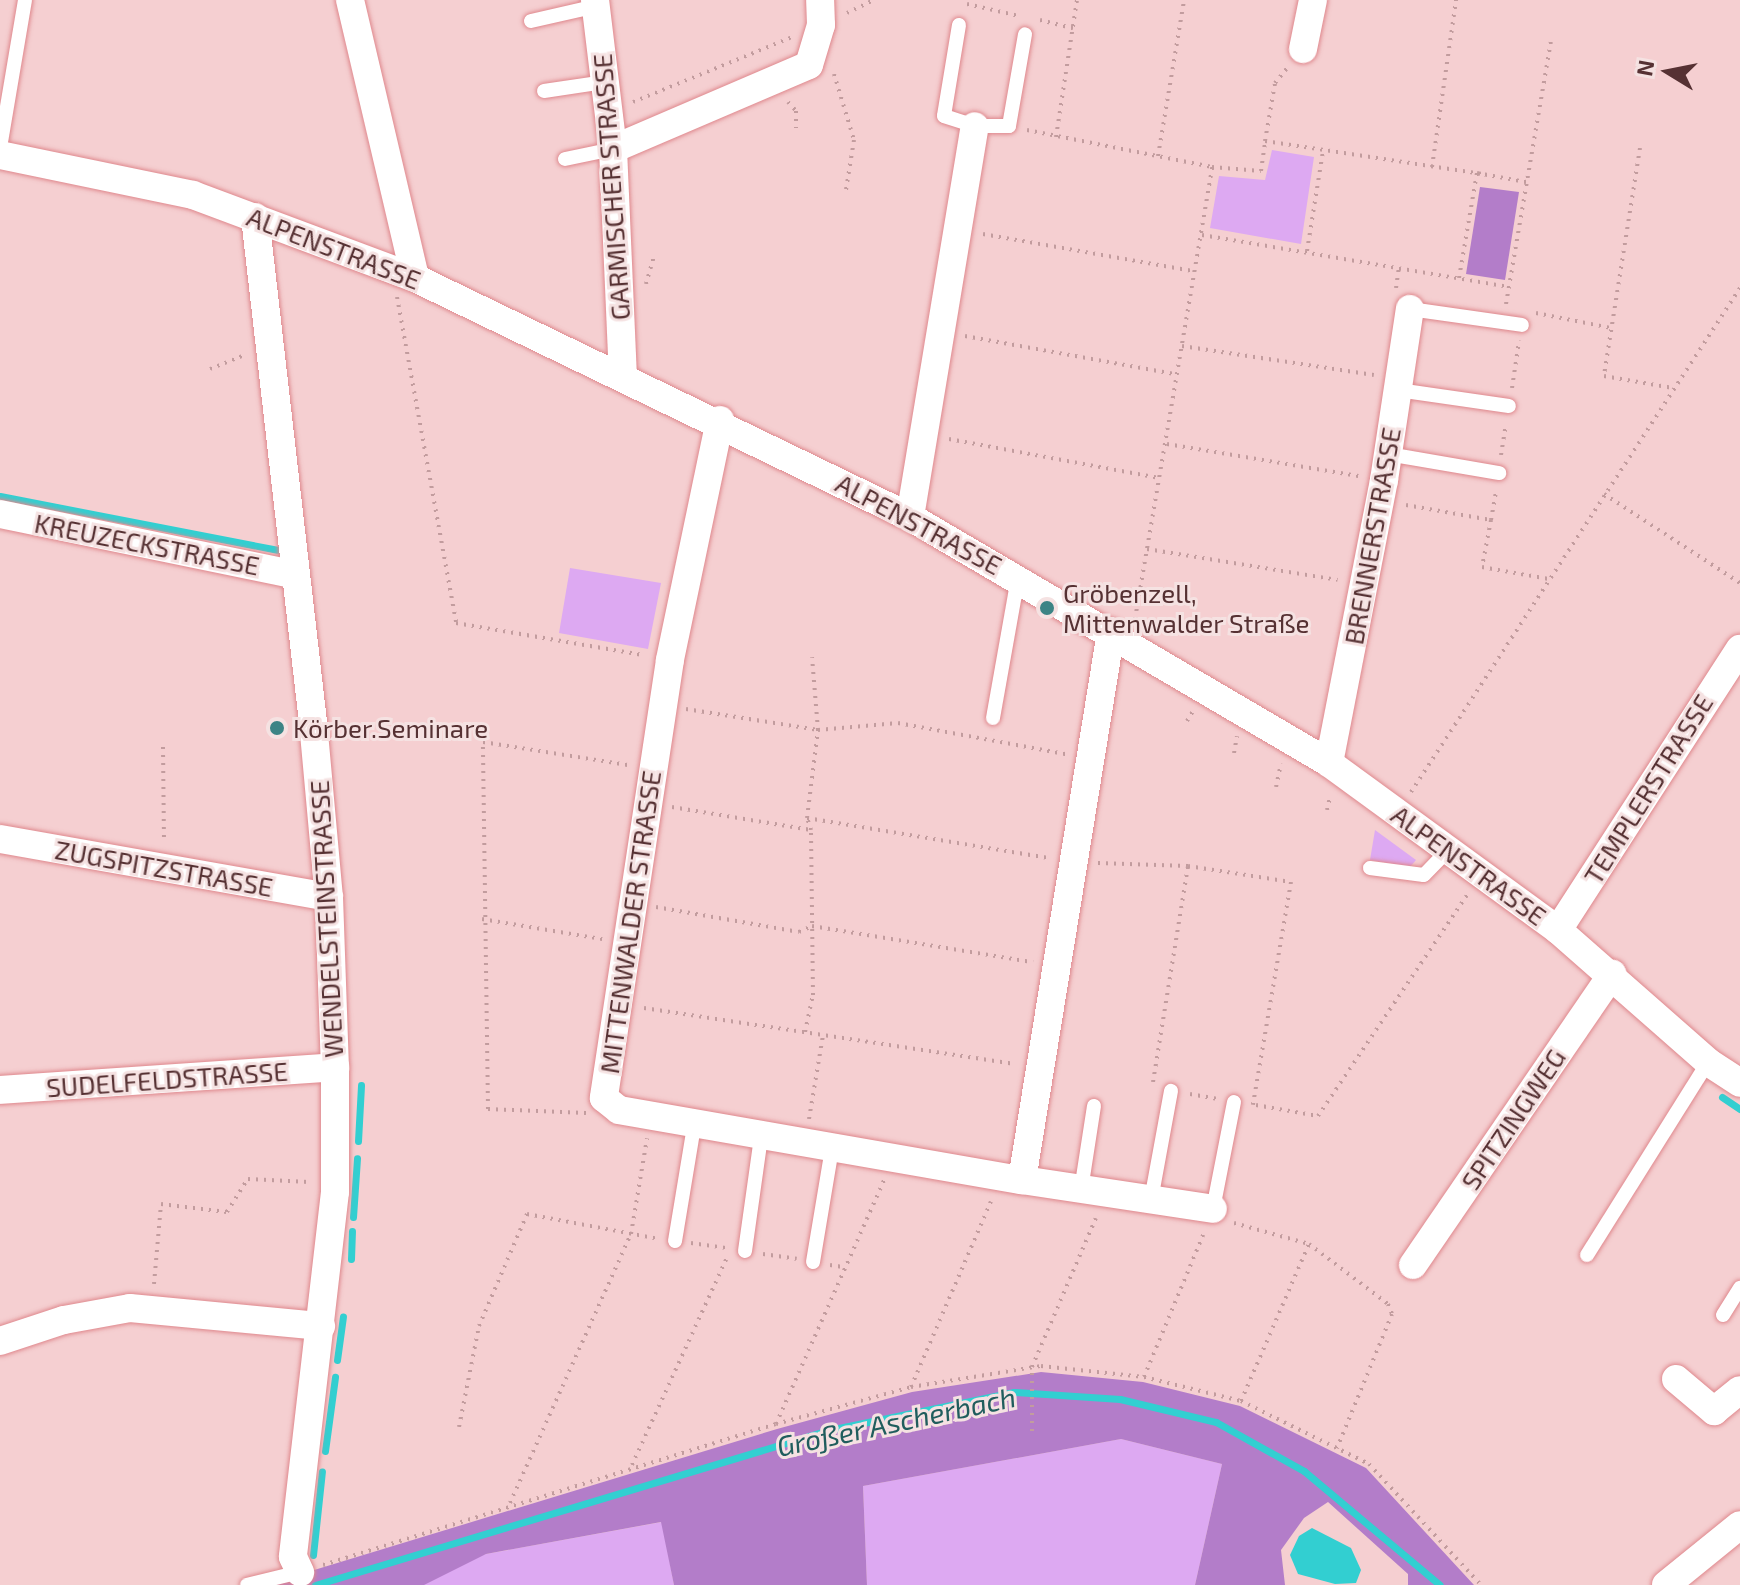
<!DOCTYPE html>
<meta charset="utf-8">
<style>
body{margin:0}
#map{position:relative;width:1740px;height:1585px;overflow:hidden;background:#f5cfd1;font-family:"Exo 2",sans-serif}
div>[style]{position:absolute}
.green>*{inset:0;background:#dda9f2}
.forest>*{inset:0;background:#b37dc9}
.water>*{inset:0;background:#32cfd1}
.stream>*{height:7px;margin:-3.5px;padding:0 3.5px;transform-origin:3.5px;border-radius:3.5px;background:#32cfd1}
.path>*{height:4px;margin-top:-2px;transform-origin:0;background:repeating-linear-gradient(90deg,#c29c9e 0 2px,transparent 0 8px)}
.roads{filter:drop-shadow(0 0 2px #df888d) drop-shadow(0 0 2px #df888d)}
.service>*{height:14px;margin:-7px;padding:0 7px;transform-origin:7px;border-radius:7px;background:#fff}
.minor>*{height:28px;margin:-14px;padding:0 14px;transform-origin:14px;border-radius:14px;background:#fff}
.dots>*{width:22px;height:22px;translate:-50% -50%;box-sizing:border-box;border:4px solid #f5e2e2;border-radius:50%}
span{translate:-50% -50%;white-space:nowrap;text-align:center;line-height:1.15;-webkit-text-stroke:6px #f5e2e2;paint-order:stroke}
.street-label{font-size:26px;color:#563133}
.poi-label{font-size:26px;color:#563133}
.left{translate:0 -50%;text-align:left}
.water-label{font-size:28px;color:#205d5d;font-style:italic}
.north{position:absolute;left:1628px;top:32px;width:80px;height:80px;-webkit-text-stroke:6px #f5e2e2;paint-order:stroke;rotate:280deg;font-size:22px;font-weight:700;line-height:32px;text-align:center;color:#563133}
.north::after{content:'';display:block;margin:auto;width:28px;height:36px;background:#563133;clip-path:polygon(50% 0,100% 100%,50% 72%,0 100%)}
</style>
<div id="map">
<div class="green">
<i style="clip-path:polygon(1272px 150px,1314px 157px,1301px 244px,1210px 228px,1219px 176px,1265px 180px)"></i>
<i style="clip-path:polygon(570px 568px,661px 583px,648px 649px,559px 633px)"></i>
<i style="clip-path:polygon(1375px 830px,1416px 860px,1410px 867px,1370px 860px)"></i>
<i style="clip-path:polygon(1121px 1439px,1222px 1464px,1195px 1585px,867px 1585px,863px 1486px)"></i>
<i style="clip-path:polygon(662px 1522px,674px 1585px,357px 1585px,486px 1554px)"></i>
</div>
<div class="forest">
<i style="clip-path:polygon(1480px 187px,1519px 192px,1505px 280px,1466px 274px)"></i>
<i style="clip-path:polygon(1041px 1372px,1143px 1382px,1240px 1406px,1366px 1468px,1474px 1585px,1408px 1585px,1408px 1574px,1328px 1502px,1304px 1518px,1281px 1550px,1285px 1585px,1195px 1585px,1222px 1464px,1121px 1439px,863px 1486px,867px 1585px,674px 1585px,661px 1522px,486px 1554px,424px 1585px,265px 1585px,777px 1429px,912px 1392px)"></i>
</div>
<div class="water">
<i style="clip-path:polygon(1312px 1528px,1351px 1548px,1361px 1570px,1356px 1583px,1335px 1584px,1298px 1574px,1290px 1555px,1299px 1536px)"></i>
</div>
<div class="stream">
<i style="left:0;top:496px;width:282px;rotate:11deg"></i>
<i style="left:1722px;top:1097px;width:22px;rotate:34deg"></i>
<i style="left:358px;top:1141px;width:56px;rotate:-86.9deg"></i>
<i style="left:353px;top:1217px;width:59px;rotate:-86.1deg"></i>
<i style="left:351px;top:1259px;width:28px;rotate:-88deg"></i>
<i style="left:337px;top:1360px;width:44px;rotate:-82.2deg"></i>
<i style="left:325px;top:1451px;width:75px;rotate:-82.3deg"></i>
<i style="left:313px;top:1555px;width:84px;rotate:-83.9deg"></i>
<i style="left:315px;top:1585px;width:537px;rotate:-16.78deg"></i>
<i style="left:829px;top:1430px;width:189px;rotate:-11.6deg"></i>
<i style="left:1014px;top:1392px;width:106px;rotate:3.8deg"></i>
<i style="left:1120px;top:1399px;width:99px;rotate:13.5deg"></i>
<i style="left:1216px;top:1422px;width:101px;rotate:29.1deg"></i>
<i style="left:1304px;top:1471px;width:177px;rotate:40deg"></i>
</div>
<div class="path">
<i style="left:967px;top:4px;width:53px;rotate:13deg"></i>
<i style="left:847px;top:13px;width:30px;rotate:-26deg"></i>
<i style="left:1040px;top:20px;width:34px;rotate:14deg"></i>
<i style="left:834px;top:74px;width:69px;rotate:73.1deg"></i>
<i style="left:854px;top:140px;width:51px;rotate:99.1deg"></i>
<i style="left:633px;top:102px;width:172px;rotate:-22.2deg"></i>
<i style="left:788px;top:102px;width:12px;rotate:48deg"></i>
<i style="left:796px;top:111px;width:17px;rotate:90deg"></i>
<i style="left:1027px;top:130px;width:189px;rotate:11.3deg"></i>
<i style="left:1056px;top:137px;width:139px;rotate:-81.3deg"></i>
<i style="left:1265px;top:141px;width:59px;rotate:-80.2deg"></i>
<i style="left:1275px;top:83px;width:19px;rotate:-51deg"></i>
<i style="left:1640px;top:148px;width:231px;rotate:99deg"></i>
<i style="left:1604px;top:376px;width:70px;rotate:9.9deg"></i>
<i style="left:1158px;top:156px;width:158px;rotate:-80.5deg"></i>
<i style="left:1432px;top:167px;width:169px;rotate:-81.8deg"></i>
<i style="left:983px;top:234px;width:213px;rotate:10deg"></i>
<i style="left:1202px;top:235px;width:311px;rotate:9.6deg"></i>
<i style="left:1307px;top:251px;width:101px;rotate:-80.9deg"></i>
<i style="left:1459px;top:278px;width:107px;rotate:-80.3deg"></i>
<i style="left:1477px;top:173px;width:50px;rotate:10.4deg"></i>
<i style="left:646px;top:284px;width:29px;rotate:-74deg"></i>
<i style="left:1396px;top:288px;width:21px;rotate:-82deg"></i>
<i style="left:397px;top:297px;width:331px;rotate:79.7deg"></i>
<i style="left:456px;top:623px;width:191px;rotate:9.7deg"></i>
<i style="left:1506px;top:304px;width:266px;rotate:-80.3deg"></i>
<i style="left:1536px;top:313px;width:76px;rotate:11.3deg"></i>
<i style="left:965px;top:336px;width:213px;rotate:10.3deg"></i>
<i style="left:1182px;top:346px;width:194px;rotate:8.6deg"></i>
<i style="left:210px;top:369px;width:38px;rotate:-22deg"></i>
<i style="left:1512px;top:388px;width:48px;rotate:-81.5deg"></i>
<i style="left:949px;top:439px;width:214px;rotate:10.5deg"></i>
<i style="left:1167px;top:444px;width:194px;rotate:9.5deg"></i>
<i style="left:1501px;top:455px;width:31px;rotate:-81deg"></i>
<i style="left:1604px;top:494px;width:163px;rotate:33.2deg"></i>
<i style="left:1406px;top:505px;width:86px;rotate:10deg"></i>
<i style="left:1491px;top:520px;width:28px;rotate:-80deg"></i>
<i style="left:1491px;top:520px;width:48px;rotate:100.8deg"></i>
<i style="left:1482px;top:567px;width:68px;rotate:10.2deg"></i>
<i style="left:1147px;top:549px;width:193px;rotate:9.2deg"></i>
<i style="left:1135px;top:619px;width:459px;rotate:-80.3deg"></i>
<i style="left:1212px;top:167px;width:49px;rotate:4.7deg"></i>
<i style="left:1261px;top:171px;width:30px;rotate:-82deg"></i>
<i style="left:1265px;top:141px;width:220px;rotate:8.6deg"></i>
<i style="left:686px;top:709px;width:134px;rotate:9deg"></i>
<i style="left:818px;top:730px;width:73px;rotate:-94.7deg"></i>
<i style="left:1187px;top:721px;width:12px;rotate:-59deg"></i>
<i style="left:163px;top:747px;width:94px;rotate:89.4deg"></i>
<i style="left:1234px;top:753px;width:17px;rotate:-80deg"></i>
<i style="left:1276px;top:787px;width:24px;rotate:-78deg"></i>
<i style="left:1411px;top:792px;width:602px;rotate:-56.86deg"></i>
<i style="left:672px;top:807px;width:141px;rotate:9.4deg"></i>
<i style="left:1327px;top:810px;width:13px;rotate:-77deg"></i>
<i style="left:807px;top:818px;width:245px;rotate:9.4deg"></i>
<i style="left:1098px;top:863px;width:90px;rotate:1.9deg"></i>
<i style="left:1188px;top:866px;width:104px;rotate:8.8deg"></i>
<i style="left:1291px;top:882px;width:226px;rotate:99.7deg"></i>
<i style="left:656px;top:907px;width:145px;rotate:9.9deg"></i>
<i style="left:799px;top:932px;width:14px;rotate:-25deg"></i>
<i style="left:812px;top:926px;width:224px;rotate:9.3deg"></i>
<i style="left:482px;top:919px;width:122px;rotate:9.5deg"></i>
<i style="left:644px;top:1008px;width:375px;rotate:8.6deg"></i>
<i style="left:805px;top:1032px;width:38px;rotate:-78deg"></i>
<i style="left:813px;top:995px;width:165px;rotate:-90.7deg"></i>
<i style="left:811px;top:830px;width:13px;rotate:-108deg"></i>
<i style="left:807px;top:818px;width:89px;rotate:-82.9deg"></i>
<i style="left:818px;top:730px;width:80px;rotate:-5deg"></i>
<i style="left:898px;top:723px;width:171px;rotate:10.5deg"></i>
<i style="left:1153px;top:1082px;width:219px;rotate:-80.8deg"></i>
<i style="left:1190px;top:1094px;width:27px;rotate:10deg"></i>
<i style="left:1256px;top:1105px;width:63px;rotate:10.1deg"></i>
<i style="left:1318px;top:1116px;width:267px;rotate:-56deg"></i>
<i style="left:586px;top:1113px;width:98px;rotate:-177.7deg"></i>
<i style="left:488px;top:1109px;width:367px;rotate:-90.8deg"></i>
<i style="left:483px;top:742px;width:148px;rotate:9deg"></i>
<i style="left:809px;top:1119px;width:85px;rotate:-80.5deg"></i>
<i style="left:1234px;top:1223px;width:78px;rotate:15.6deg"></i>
<i style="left:1309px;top:1244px;width:99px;rotate:37.2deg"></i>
<i style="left:1388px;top:1304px;width:11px;rotate:68deg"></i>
<i style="left:1392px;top:1314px;width:145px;rotate:112.3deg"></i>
<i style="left:691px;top:1243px;width:35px;rotate:8deg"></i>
<i style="left:763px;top:1254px;width:34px;rotate:8deg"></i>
<i style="left:830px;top:1265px;width:13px;rotate:9deg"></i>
<i style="left:154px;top:1284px;width:80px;rotate:-85deg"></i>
<i style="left:161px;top:1204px;width:66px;rotate:6.9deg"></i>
<i style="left:227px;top:1212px;width:39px;rotate:-58deg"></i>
<i style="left:248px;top:1179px;width:61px;rotate:2.8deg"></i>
<i style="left:1144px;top:1377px;width:154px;rotate:-67.4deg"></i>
<i style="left:911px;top:1387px;width:202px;rotate:-66.7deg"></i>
<i style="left:1241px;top:1401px;width:171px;rotate:-66.6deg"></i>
<i style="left:776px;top:1424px;width:267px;rotate:-66.1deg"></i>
<i style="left:459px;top:1427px;width:103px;rotate:-78.8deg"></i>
<i style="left:479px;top:1326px;width:122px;rotate:-66.8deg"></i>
<i style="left:527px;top:1214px;width:134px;rotate:10.7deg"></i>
<i style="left:1032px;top:1431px;width:64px;rotate:-90deg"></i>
<i style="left:1032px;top:1367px;width:162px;rotate:-66.8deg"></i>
<i style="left:632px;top:1465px;width:231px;rotate:-65.4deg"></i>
<i style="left:510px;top:1503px;width:295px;rotate:-65.8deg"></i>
<i style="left:631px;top:1234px;width:97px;rotate:-80.5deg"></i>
<i style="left:323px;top:1565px;width:474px;rotate:-17.3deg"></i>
<i style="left:776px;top:1424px;width:140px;rotate:-15.3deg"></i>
<i style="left:911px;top:1387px;width:132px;rotate:-9.2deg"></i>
<i style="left:1041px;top:1366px;width:104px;rotate:6.1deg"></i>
<i style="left:1144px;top:1377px;width:100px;rotate:13.9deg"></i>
<i style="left:1241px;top:1401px;width:143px;rotate:26.2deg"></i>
<i style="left:1369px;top:1464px;width:165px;rotate:47.2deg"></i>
</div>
<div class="roads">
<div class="service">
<i style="left:531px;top:21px;width:68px;rotate:-12.8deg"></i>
<i style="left:959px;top:25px;width:92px;rotate:99.4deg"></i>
<i style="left:944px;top:116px;width:33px;rotate:18deg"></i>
<i style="left:975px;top:126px;width:34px"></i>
<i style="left:1009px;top:126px;width:93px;rotate:-80.1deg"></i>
<i style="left:544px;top:91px;width:62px;rotate:-8.4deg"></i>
<i style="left:0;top:148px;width:150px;rotate:-80.4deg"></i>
<i style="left:565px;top:159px;width:49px;rotate:-11.8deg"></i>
<i style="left:1410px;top:309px;width:113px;rotate:8.1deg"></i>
<i style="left:1398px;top:390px;width:112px;rotate:8.2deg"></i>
<i style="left:1388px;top:454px;width:113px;rotate:9.7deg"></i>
<i style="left:993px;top:718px;width:142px;rotate:-79.9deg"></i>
<i style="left:1370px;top:868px;width:54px;rotate:7.4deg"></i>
<i style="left:1424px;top:875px;width:35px;rotate:-46deg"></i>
<i style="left:1081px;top:1190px;width:85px;rotate:-81.2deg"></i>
<i style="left:1151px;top:1200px;width:111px;rotate:-79.6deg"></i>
<i style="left:1213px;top:1209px;width:109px;rotate:-78.9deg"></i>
<i style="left:675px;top:1241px;width:117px;rotate:-80.6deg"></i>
<i style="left:745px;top:1251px;width:115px;rotate:-82deg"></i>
<i style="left:1587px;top:1255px;width:228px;rotate:-57.9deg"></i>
<i style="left:813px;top:1262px;width:116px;rotate:-80.5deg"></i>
<i style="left:1723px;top:1315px;width:32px;rotate:-58deg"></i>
<i style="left:247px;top:1585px;width:55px;rotate:-13.8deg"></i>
</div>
<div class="minor">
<i style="left:350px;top:0;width:285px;rotate:76.8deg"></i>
<i style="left:595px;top:0;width:150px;rotate:83.1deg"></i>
<i style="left:613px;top:149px;width:225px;rotate:87.5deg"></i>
<i style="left:1303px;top:49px;width:50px;rotate:-78.5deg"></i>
<i style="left:613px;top:149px;width:213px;rotate:-23.2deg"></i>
<i style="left:809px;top:65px;width:42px;rotate:-73.3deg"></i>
<i style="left:821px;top:25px;width:25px;rotate:-92deg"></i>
<i style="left:0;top:155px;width:197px;rotate:11.7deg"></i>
<i style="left:193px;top:195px;width:237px;rotate:20.5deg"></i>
<i style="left:415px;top:278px;width:550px;rotate:25.77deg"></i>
<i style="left:910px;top:517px;width:486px;rotate:30.4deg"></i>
<i style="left:1329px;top:763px;width:283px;rotate:36.1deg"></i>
<i style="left:1558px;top:930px;width:200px;rotate:41.3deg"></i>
<i style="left:1708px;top:1062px;width:38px;rotate:33deg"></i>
<i style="left:255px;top:217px;width:508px;rotate:83.45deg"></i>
<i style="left:313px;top:722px;width:176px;rotate:84.8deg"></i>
<i style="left:329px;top:897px;width:170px;rotate:88deg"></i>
<i style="left:335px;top:1067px;width:125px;rotate:90deg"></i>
<i style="left:335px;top:1192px;width:367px;rotate:96.6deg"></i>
<i style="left:293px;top:1557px;width:17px;rotate:65deg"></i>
<i style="left:720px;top:420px;width:245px;rotate:101.8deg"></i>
<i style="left:670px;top:660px;width:443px;rotate:98.6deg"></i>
<i style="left:604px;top:1098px;width:19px;rotate:39deg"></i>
<i style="left:619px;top:1110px;width:409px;rotate:9.9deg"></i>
<i style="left:1022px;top:1180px;width:555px;rotate:-80.78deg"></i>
<i style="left:0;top:514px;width:299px;rotate:11.6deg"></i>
<i style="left:910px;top:517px;width:396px;rotate:-80.6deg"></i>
<i style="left:1329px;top:763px;width:288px;rotate:-79deg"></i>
<i style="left:1384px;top:480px;width:173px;rotate:-81.4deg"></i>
<i style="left:0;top:839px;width:334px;rotate:10deg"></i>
<i style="left:1558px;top:930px;width:335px;rotate:-57.1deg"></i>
<i style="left:0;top:1090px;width:336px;rotate:-3.9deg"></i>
<i style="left:1022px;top:1180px;width:193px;rotate:8.6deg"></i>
<i style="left:1413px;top:1265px;width:353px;rotate:-55.6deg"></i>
<i style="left:0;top:1341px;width:67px;rotate:-18.2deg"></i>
<i style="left:64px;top:1320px;width:67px;rotate:-10.3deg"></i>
<i style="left:130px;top:1308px;width:192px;rotate:5.4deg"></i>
<i style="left:1676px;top:1379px;width:50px;rotate:40.1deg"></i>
<i style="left:1714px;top:1411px;width:33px;rotate:-39deg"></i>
<i style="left:1666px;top:1585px;width:95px;rotate:-39deg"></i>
</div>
</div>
<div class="dots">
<i style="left:1047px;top:608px;background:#3c8485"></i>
<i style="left:277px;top:728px;background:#3c8485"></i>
</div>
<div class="street-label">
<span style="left:611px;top:187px;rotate:-94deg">GARMISCHER STRASSE</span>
<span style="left:334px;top:248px;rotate:21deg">ALPENSTRASSE</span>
<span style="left:919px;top:524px;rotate:28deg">ALPENSTRASSE</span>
<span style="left:1372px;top:536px;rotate:-80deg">BRENNERSTRASSE</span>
<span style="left:147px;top:544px;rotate:11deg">KREUZECKSTRASSE</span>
<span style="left:1648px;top:789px;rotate:-58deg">TEMPLERSTRASSE</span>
<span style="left:1469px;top:865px;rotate:36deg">ALPENSTRASSE</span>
<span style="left:164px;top:868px;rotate:10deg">ZUGSPITZSTRASSE</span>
<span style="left:326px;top:919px;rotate:-93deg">WENDELSTEINSTRASSE</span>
<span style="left:630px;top:922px;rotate:-82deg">MITTENWALDER STRASSE</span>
<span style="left:167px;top:1079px;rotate:-4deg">SUDELFELDSTRASSE</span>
<span style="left:1513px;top:1119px;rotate:-56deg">SPITZINGWEG</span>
</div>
<div class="poi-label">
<span class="left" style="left:1063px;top:608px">Gröbenzell,<br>Mittenwalder Straße</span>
<span class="left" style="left:293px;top:728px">Körber.Seminare</span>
</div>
<div class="water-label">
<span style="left:896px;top:1421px;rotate:-12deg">Großer Ascherbach</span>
</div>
<div class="north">N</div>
</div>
